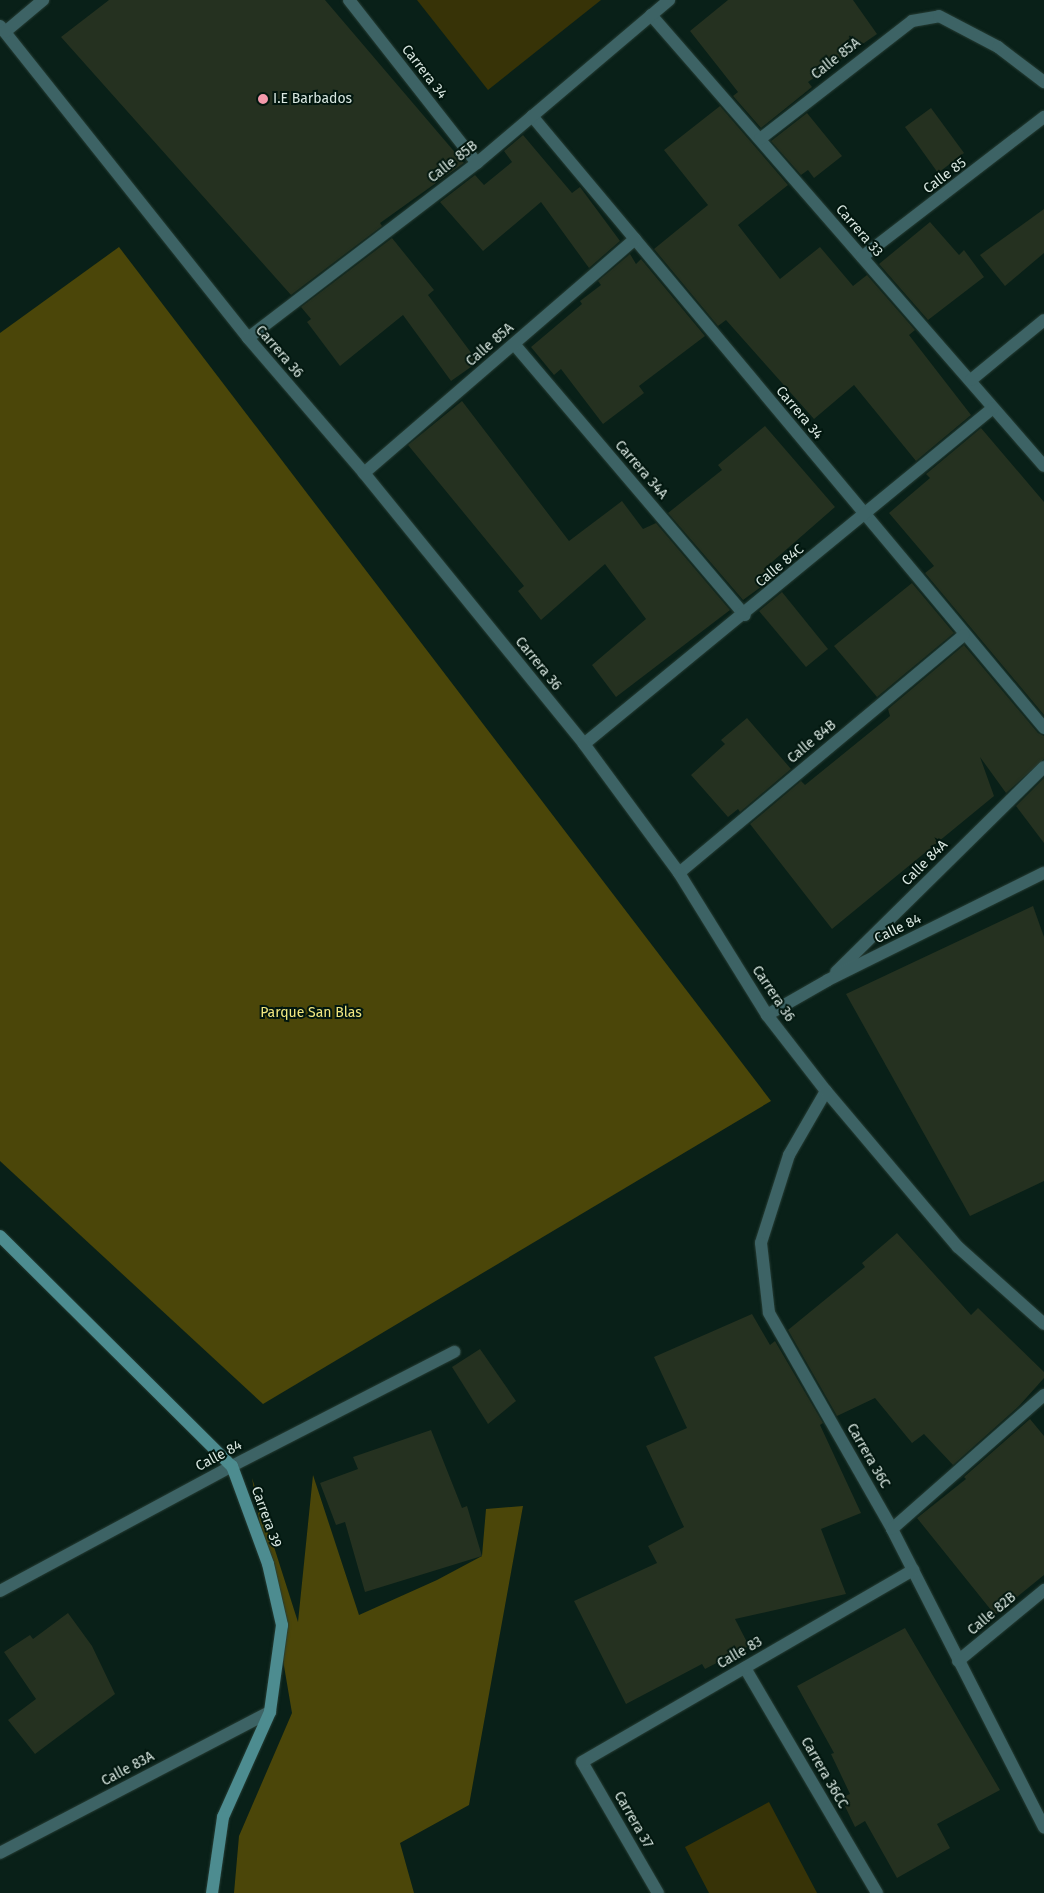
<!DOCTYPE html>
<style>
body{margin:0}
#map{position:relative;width:1044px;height:1893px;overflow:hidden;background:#092018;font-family:"Fira Sans",sans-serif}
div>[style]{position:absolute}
.green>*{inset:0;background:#373307}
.forest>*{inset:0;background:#4b4609}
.building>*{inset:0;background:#253120}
.roads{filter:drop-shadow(0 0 1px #263c34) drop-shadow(0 0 1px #263c34)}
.minor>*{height:12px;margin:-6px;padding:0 6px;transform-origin:6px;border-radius:6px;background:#3d6365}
.tertiary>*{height:12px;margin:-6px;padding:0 6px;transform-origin:6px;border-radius:6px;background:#3d6365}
.secondary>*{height:12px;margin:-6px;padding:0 6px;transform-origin:6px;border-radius:6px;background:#4d8c90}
.dots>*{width:14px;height:14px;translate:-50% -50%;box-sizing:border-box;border:2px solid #02170f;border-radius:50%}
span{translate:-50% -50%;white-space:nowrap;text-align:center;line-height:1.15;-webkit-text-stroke:4px #02170f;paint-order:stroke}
.street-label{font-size:14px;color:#d9e7e1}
.poi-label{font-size:14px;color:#d9e7e1}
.left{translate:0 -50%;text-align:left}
.park-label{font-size:14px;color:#f2e881}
</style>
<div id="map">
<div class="green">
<i style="clip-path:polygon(417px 0,601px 0,488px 90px)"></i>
<i style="clip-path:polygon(769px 1802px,817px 1893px,709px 1893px,685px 1847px)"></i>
</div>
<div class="forest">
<i style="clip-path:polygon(119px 247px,771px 1101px,263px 1404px,0 1161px,0 333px)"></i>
<i style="clip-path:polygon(313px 1475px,359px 1615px,437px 1580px,482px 1556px,486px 1509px,523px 1506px,469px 1805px,400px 1843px,414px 1893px,234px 1893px,239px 1836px,292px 1713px,252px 1478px,298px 1622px)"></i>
</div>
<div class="building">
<i style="clip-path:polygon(109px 0,325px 0,464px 163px,380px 223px,382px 226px,291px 295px,61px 37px)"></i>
<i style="clip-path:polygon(728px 0,853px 0,877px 34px,808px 82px,812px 87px,761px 128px,733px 96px,738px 92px,690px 31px)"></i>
<i style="clip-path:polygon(720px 106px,788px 185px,738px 225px,780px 279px,820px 247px,853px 286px,867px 275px,915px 330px,909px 335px,971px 415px,916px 461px,854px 385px,814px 419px,726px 320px,718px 326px,654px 249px,708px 205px,664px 150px)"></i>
<i style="clip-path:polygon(931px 108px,964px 153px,938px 173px,905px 127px)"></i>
<i style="clip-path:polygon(807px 113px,842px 156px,814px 178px,808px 170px,801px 175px,771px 141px)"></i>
<i style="clip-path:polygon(523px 135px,572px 193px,580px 187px,620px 241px,589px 268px,541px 202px,483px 251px,440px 202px,475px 175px,484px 185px,512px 162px,504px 151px)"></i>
<i style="clip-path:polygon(1044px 209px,1044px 253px,1005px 286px,980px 255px)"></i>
<i style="clip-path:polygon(930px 222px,959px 255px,964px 250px,984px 277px,928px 320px,879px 264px)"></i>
<i style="clip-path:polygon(392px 238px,434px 290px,428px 295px,478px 362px,451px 381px,403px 315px,340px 366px,307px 322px,311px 319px,301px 307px)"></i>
<i style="clip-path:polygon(630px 254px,636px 264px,641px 259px,705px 336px,639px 386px,644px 393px,603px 424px,561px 369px,554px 375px,531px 347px,582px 304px,580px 301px,601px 285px,598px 281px)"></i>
<i style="clip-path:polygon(462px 401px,569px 541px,622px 501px,643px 529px,656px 523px,730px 610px,616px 697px,592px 665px,646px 619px,605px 564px,541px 620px,518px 591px,524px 586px,408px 445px)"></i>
<i style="clip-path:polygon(765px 426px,835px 507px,764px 569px,772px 579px,743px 600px,668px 513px,722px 470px,718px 465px)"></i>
<i style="clip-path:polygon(981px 428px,1044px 502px,1044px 715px,925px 573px,934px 566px,889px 513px,930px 478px,926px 474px)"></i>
<i style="clip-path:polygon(912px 583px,954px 633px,877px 697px,834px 646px)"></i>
<i style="clip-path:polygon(782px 592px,828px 649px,806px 667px,759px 611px)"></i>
<i style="clip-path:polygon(964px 645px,1038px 733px,1044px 736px,1044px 759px,1006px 793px,980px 757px,994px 796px,832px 929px,750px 824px,801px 781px,805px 785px,890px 716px,888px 709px)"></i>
<i style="clip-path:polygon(747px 718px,791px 769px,740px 812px,738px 809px,728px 817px,691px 775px,725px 744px,721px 740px)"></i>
<i style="clip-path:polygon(1044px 778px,1044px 843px,1016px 806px)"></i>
<i style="clip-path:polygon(1033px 906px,1044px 937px,1044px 1181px,970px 1216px,846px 994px)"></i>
<i style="clip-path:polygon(897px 1233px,971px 1315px,978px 1308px,1044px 1372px,1044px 1378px,1019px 1406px,953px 1465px,924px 1434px,912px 1443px,875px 1398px,837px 1416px,788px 1330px,865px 1267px,862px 1263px)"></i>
<i style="clip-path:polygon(752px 1314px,770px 1345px,775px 1341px,823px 1423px,820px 1425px,861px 1513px,821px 1529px,846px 1594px,735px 1619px,749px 1646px,705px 1669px,702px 1664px,626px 1704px,574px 1601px,657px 1563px,648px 1546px,684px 1527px,646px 1446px,687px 1428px,654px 1357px)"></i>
<i style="clip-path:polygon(480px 1349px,516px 1401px,488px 1424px,452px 1367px)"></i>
<i style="clip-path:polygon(1030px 1419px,1044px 1436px,1044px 1575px,995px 1615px,917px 1518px,966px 1479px,964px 1477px)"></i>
<i style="clip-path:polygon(431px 1430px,462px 1508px,467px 1506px,482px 1556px,365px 1592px,345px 1522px,336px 1525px,320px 1483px,358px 1469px,353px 1457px)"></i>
<i style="clip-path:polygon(68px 1613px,92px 1646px,115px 1694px,35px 1754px,8px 1720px,36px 1699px,4px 1652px,30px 1635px,33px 1639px)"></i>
<i style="clip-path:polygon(905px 1628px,1000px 1790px,937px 1824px,950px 1848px,897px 1878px,865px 1821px,855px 1827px,841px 1798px,850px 1794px,831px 1754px,834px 1753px,797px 1686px)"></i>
</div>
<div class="roads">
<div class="minor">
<i style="left:651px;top:15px;width:598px;rotate:48.93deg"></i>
<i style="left:0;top:26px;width:399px;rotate:51.5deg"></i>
<i style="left:5px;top:32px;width:50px;rotate:-40.1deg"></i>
<i style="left:532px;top:116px;width:798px;rotate:50.08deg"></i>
<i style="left:760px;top:139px;width:192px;rotate:-37.8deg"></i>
<i style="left:912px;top:21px;width:27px;rotate:-10deg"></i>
<i style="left:939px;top:16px;width:67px;rotate:27.7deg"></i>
<i style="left:998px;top:47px;width:58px;rotate:37.3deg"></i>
<i style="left:477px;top:163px;width:252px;rotate:-40.3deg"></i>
<i style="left:862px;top:257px;width:230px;rotate:-37.6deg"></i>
<i style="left:514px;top:344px;width:356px;rotate:49.6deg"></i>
<i style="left:971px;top:380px;width:94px;rotate:-39.4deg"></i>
<i style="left:364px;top:473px;width:358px;rotate:-40.8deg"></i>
<i style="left:584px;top:744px;width:529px;rotate:-39.4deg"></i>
<i style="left:679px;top:873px;width:371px;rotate:-39.9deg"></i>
<i style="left:836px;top:972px;width:292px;rotate:-44.6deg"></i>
<i style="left:767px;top:1015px;width:70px;rotate:-29.8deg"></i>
<i style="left:828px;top:980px;width:241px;rotate:-26.4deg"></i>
<i style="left:826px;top:1091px;width:74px;rotate:120deg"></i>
<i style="left:789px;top:1155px;width:92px;rotate:107.7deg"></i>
<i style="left:761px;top:1243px;width:70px;rotate:83.5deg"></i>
<i style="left:769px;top:1313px;width:249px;rotate:60.3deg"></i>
<i style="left:892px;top:1529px;width:335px;rotate:63deg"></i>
<i style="left:232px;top:1466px;width:250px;rotate:-27.2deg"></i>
<i style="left:892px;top:1529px;width:203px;rotate:-41.4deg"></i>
<i style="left:958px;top:1661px;width:112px;rotate:-39.5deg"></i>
<i style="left:745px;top:1668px;width:261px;rotate:59.6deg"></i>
<i style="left:0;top:1853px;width:305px;rotate:-27.6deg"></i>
<i style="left:658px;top:1893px;width:151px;rotate:-120.1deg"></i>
<i style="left:582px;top:1762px;width:383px;rotate:-30.1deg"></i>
</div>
<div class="tertiary">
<i style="left:349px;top:0;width:207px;rotate:51.9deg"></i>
<i style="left:477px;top:163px;width:288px;rotate:142.6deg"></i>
<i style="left:248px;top:338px;width:178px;rotate:49.3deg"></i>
<i style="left:364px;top:473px;width:349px;rotate:50.9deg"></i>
<i style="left:584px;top:744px;width:160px;rotate:53.6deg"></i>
<i style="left:679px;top:873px;width:167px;rotate:58.2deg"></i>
<i style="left:767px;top:1015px;width:96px;rotate:52.2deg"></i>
<i style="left:826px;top:1091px;width:204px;rotate:49.8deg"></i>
<i style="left:958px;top:1247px;width:115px;rotate:41.8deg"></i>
<i style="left:0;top:1591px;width:264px;rotate:-28.3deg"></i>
</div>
<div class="secondary">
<i style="left:0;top:1236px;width:327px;rotate:44.8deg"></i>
<i style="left:232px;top:1466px;width:104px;rotate:69.8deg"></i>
<i style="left:268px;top:1564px;width:63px;rotate:77.1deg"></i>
<i style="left:282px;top:1625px;width:88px;rotate:97.9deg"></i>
<i style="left:270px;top:1712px;width:115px;rotate:114.1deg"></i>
<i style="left:223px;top:1817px;width:77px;rotate:98.2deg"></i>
</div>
</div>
<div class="dots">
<i style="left:263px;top:99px;background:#f39aab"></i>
</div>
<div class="street-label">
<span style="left:836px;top:59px;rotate:-38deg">Calle 85A</span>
<span style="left:424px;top:72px;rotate:52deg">Carrera 34</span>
<span style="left:453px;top:162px;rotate:-38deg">Calle 85B</span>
<span style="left:945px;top:176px;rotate:-37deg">Calle 85</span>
<span style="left:859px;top:231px;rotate:49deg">Carrera 33</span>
<span style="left:490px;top:345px;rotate:-41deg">Calle 85A</span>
<span style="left:279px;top:352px;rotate:49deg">Carrera 36</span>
<span style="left:799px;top:413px;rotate:50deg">Carrera 34</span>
<span style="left:641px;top:470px;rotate:49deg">Carrera 34A</span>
<span style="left:780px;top:566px;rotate:-40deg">Calle 84C</span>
<span style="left:538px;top:664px;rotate:51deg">Carrera 36</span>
<span style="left:812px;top:742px;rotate:-40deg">Calle 84B</span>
<span style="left:925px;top:863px;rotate:-45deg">Calle 84A</span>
<span style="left:898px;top:929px;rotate:-26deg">Calle 84</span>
<span style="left:773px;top:994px;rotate:56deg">Carrera 36</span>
<span style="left:219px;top:1456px;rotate:-28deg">Calle 84</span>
<span style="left:868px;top:1456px;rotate:60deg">Carrera 36C</span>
<span style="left:266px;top:1517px;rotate:70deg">Carrera 39</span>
<span style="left:992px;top:1614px;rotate:-40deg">Calle 82B</span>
<span style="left:740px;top:1653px;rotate:-30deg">Calle 83</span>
<span style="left:128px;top:1769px;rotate:-28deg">Calle 83A</span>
<span style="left:824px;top:1773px;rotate:60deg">Carrera 36CC</span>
<span style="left:633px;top:1820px;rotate:60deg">Carrera 37</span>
</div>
<div class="poi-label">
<span class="left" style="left:273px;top:99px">I.E Barbados</span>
</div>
<div class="park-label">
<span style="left:311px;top:1013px">Parque San Blas</span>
</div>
</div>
